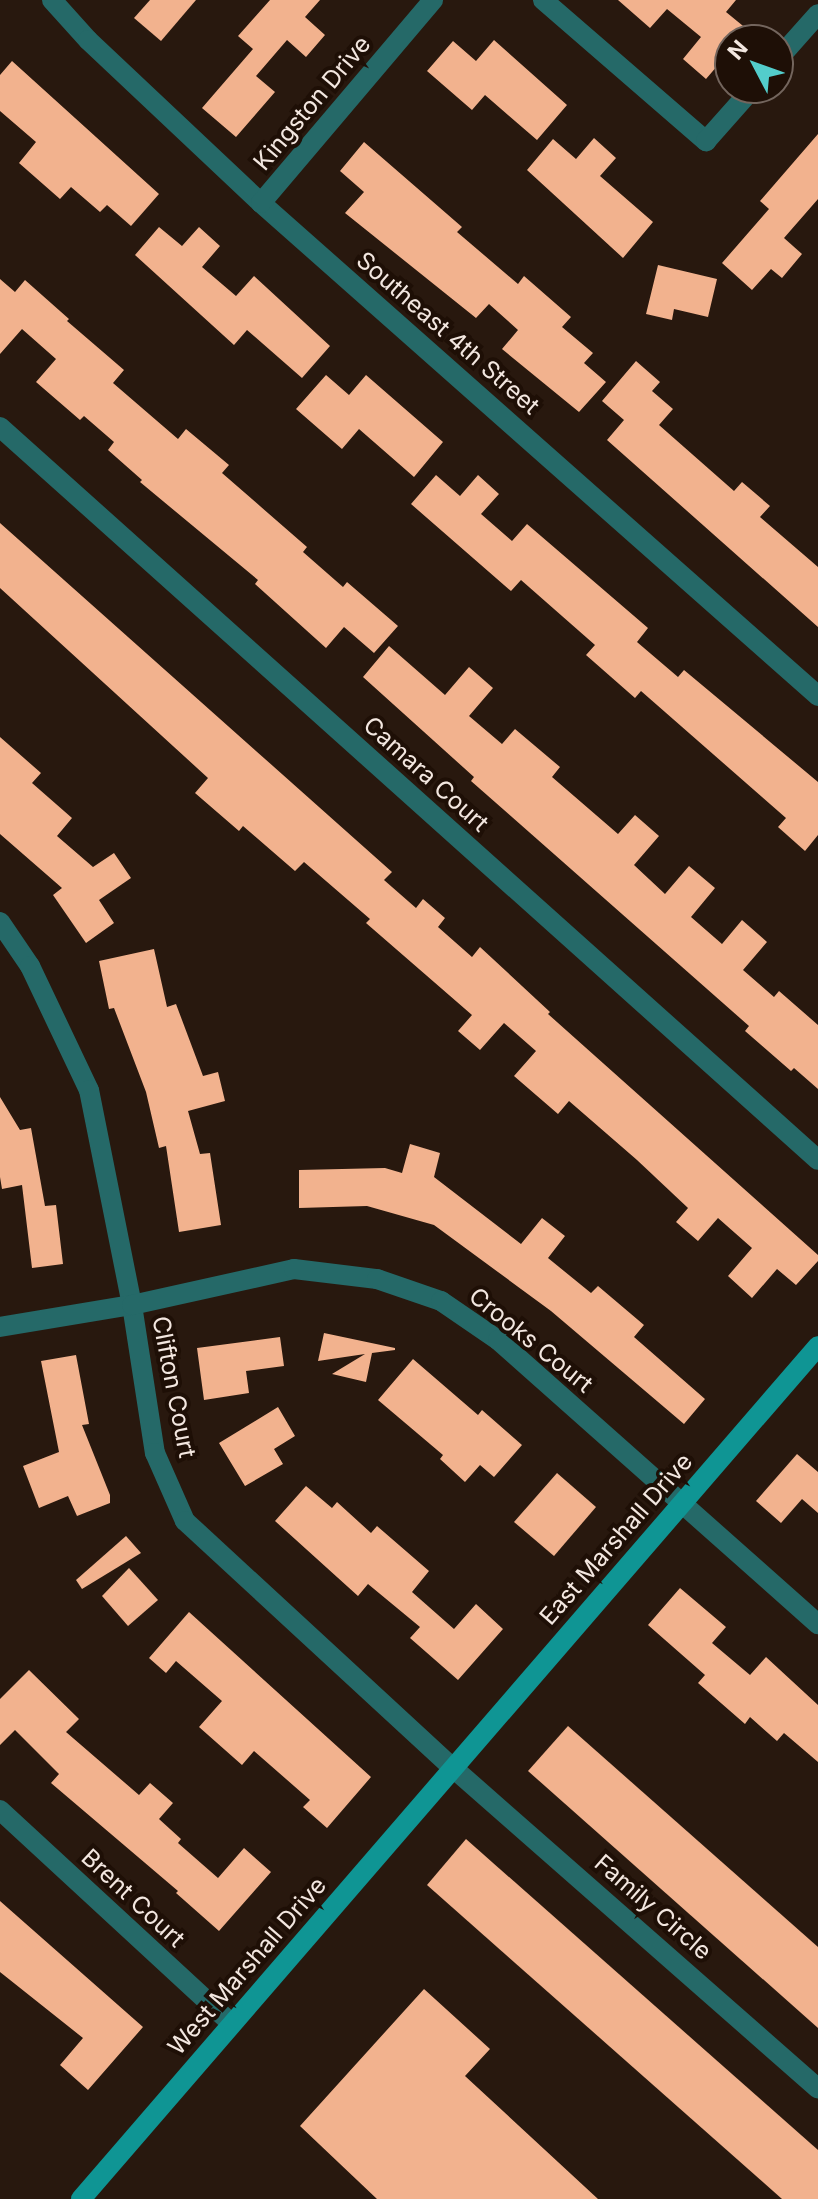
<!DOCTYPE html>
<style>
body{margin:0}
#map{position:relative;width:818px;height:2199px;overflow:hidden;background:#28180e;font-family:Inter,sans-serif}
div>[style]{position:absolute}
.building>*{inset:0;background:#f2b28e}
.street>*{height:20px;margin:-10px;padding:0 10px;transform-origin:10px;border-radius:10px;background:#256968}
.secondary>*{height:20px;margin:-10px;padding:0 10px;transform-origin:10px;border-radius:10px;background:#0f9594}
span{translate:-50% -50%;white-space:nowrap;text-align:center;line-height:1.15;-webkit-text-stroke:8px #1e0f06;paint-order:stroke}
.street-label{font-size:24px;color:#f3e7e0}
.north{position:absolute;left:714px;top:24px;width:80px;height:80px;box-sizing:border-box;background:#1e0f06;border:2px solid #73655d;border-radius:50%;rotate:311deg;font-size:22px;font-weight:700;line-height:32px;text-align:center;color:#f3e7e0}
.north::after{content:'';display:block;margin:auto;width:28px;height:36px;background:#53cdcb;clip-path:polygon(50% 0,100% 100%,50% 72%,0 100%)}
</style>
<div id="map">
<div class="building">
<i style="clip-path:polygon(150px 0,196px 0,161px 41px,134px 18px)"></i>
<i style="clip-path:polygon(270px 0,320px 0,305px 17px,325px 35px,306px 57px,287px 40px,256px 76px,275px 92px,236px 137px,202px 108px,253px 49px,238px 36px)"></i>
<i style="clip-path:polygon(618px 0,736px 0,726px 12px,748px 30px,739px 40px,730px 40px,730px 51px,706px 79px,683px 59px,701px 37px,667px 9px,650px 28px)"></i>
<i style="clip-path:polygon(494px 40px,567px 105px,537px 140px,485px 95px,472px 110px,427px 71px,453px 41px,476px 61px)"></i>
<i style="clip-path:polygon(12px 61px,159px 194px,131px 226px,107px 205px,100px 212px,71px 187px,60px 199px,19px 163px,36px 142px,0 111px,0 75px)"></i>
<i style="clip-path:polygon(818px 134px,818px 199px,784px 238px,802px 254px,782px 278px,771px 269px,752px 290px,722px 263px,769px 209px,760px 201px)"></i>
<i style="clip-path:polygon(594px 138px,616px 158px,600px 176px,653px 222px,623px 258px,527px 170px,553px 139px,576px 159px)"></i>
<i style="clip-path:polygon(364px 142px,462px 227px,457px 232px,518px 284px,524px 276px,571px 317px,562px 327px,593px 353px,584px 363px,606px 382px,579px 412px,502px 349px,518px 330px,489px 304px,476px 318px,345px 213px,364px 192px,340px 171px)"></i>
<i style="clip-path:polygon(159px 227px,182px 246px,199px 227px,220px 246px,202px 267px,236px 296px,254px 276px,330px 346px,302px 378px,247px 330px,234px 345px,135px 255px)"></i>
<i style="clip-path:polygon(658px 265px,717px 279px,708px 317px,674px 309px,672px 320px,646px 314px)"></i>
<i style="clip-path:polygon(0 279px,15px 292px,25px 280px,69px 319px,67px 321px,124px 370px,113px 383px,178px 439px,186px 429px,229px 465px,222px 473px,307px 547px,303px 552px,343px 587px,347px 582px,398px 626px,374px 653px,344px 627px,326px 648px,255px 584px,258px 580px,140px 482px,142px 480px,108px 450px,114px 442px,84px 416px,80px 420px,36px 382px,56px 359px,22px 329px,0 354px)"></i>
<i style="clip-path:polygon(636px 361px,660px 382px,652px 391px,673px 409px,659px 425px,734px 491px,742px 482px,770px 506px,760px 517px,818px 567px,818px 627px,607px 440px,624px 420px,602px 401px)"></i>
<i style="clip-path:polygon(326px 375px,349px 395px,366px 375px,443px 442px,414px 477px,359px 429px,342px 449px,296px 409px)"></i>
<i style="clip-path:polygon(436px 475px,460px 496px,478px 475px,499px 494px,481px 514px,512px 541px,527px 524px,648px 628px,637px 642px,678px 677px,684px 670px,818px 782px,818px 835px,805px 851px,778px 827px,786px 818px,641px 691px,635px 698px,586px 655px,595px 645px,521px 580px,511px 591px,411px 504px)"></i>
<i style="clip-path:polygon(0 523px,392px 872px,384px 880px,416px 908px,423px 899px,445px 918px,438px 927px,472px 957px,480px 947px,550px 1012px,548px 1014px,818px 1255px,818px 1261px,796px 1285px,777px 1269px,752px 1298px,728px 1276px,752px 1248px,718px 1218px,698px 1241px,676px 1222px,688px 1208px,637px 1160px,569px 1101px,558px 1114px,514px 1076px,536px 1051px,504px 1023px,480px 1050px,458px 1031px,472px 1015px,366px 923px,370px 919px,304px 862px,295px 871px,243px 826px,239px 831px,195px 793px,208px 778px,0 588px)"></i>
<i style="clip-path:polygon(389px 646px,445px 695px,469px 667px,493px 688px,469px 716px,502px 744px,515px 729px,560px 767px,552px 777px,618px 834px,635px 815px,659px 836px,634px 865px,665px 894px,689px 866px,715px 888px,691px 917px,722px 944px,742px 920px,767px 942px,743px 970px,774px 997px,779px 991px,818px 1025px,818px 1089px,794px 1068px,791px 1071px,745px 1031px,749px 1026px,471px 781px,474px 777px,363px 677px)"></i>
<i style="clip-path:polygon(0 737px,41px 773px,32px 783px,72px 818px,57px 836px,93px 867px,114px 853px,131px 878px,99px 900px,114px 923px,86px 943px,53px 895px,62px 888px,0 834px)"></i>
<i style="clip-path:polygon(154px 949px,167px 1007px,176px 1004px,203px 1076px,218px 1072px,225px 1101px,188px 1111px,200px 1154px,210px 1153px,221px 1225px,179px 1232px,166px 1146px,159px 1148px,146px 1092px,114px 1008px,109px 1009px,99px 961px)"></i>
<i style="clip-path:polygon(0 1097px,20px 1130px,31px 1128px,45px 1206px,56px 1205px,63px 1264px,32px 1268px,22px 1185px,2px 1189px,0 1177px)"></i>
<i style="clip-path:polygon(410px 1144px,440px 1153px,434px 1177px,521px 1244px,542px 1218px,565px 1236px,548px 1258px,591px 1293px,598px 1286px,644px 1325px,634px 1337px,705px 1399px,684px 1424px,551px 1311px,434px 1225px,367px 1206px,299px 1208px,299px 1170px,385px 1168px,402px 1173px)"></i>
<i style="clip-path:polygon(324px 1333px,395px 1348px,395px 1350px,372px 1353px,366px 1382px,332px 1374px,365px 1354px,318px 1361px)"></i>
<i style="clip-path:polygon(280px 1337px,284px 1366px,246px 1371px,249px 1393px,204px 1400px,197px 1348px)"></i>
<i style="clip-path:polygon(76px 1355px,89px 1424px,82px 1425px,110px 1495px,110px 1503px,77px 1516px,68px 1496px,39px 1508px,23px 1466px,59px 1452px,41px 1361px)"></i>
<i style="clip-path:polygon(413px 1359px,478px 1415px,482px 1410px,522px 1445px,494px 1477px,480px 1465px,465px 1482px,440px 1459px,443px 1455px,378px 1400px)"></i>
<i style="clip-path:polygon(278px 1407px,295px 1436px,274px 1449px,283px 1464px,245px 1486px,219px 1443px)"></i>
<i style="clip-path:polygon(797px 1454px,818px 1472px,818px 1513px,802px 1499px,781px 1523px,756px 1501px)"></i>
<i style="clip-path:polygon(557px 1473px,596px 1507px,554px 1556px,514px 1522px)"></i>
<i style="clip-path:polygon(306px 1486px,332px 1508px,337px 1502px,371px 1533px,377px 1526px,429px 1571px,412px 1592px,454px 1629px,476px 1604px,503px 1629px,458px 1680px,410px 1638px,420px 1627px,368px 1584px,358px 1596px,275px 1521px)"></i>
<i style="clip-path:polygon(126px 1536px,141px 1553px,82px 1589px,76px 1580px)"></i>
<i style="clip-path:polygon(129px 1568px,158px 1600px,128px 1626px,102px 1596px)"></i>
<i style="clip-path:polygon(680px 1588px,726px 1627px,712px 1643px,750px 1675px,766px 1657px,818px 1705px,818px 1762px,784px 1733px,777px 1741px,750px 1717px,745px 1724px,698px 1683px,705px 1675px,648px 1625px)"></i>
<i style="clip-path:polygon(189px 1612px,371px 1777px,327px 1828px,303px 1807px,310px 1800px,254px 1751px,242px 1765px,199px 1727px,222px 1701px,176px 1661px,166px 1673px,149px 1658px)"></i>
<i style="clip-path:polygon(29px 1670px,79px 1719px,66px 1732px,139px 1795px,150px 1783px,173px 1803px,159px 1819px,181px 1839px,178px 1843px,218px 1878px,244px 1848px,271px 1872px,219px 1931px,176px 1893px,178px 1891px,51px 1783px,59px 1774px,15px 1730px,0 1745px,0 1699px)"></i>
<i style="clip-path:polygon(568px 1726px,818px 1947px,818px 2028px,528px 1771px)"></i>
<i style="clip-path:polygon(466px 1839px,818px 2150px,818px 2199px,782px 2199px,427px 1885px)"></i>
<i style="clip-path:polygon(0 1901px,143px 2027px,88px 2090px,60px 2065px,83px 2038px,0 1972px)"></i>
<i style="clip-path:polygon(424px 1989px,490px 2049px,465px 2076px,598px 2199px,377px 2199px,300px 2126px)"></i>
</div>
<div class="street">
<i style="left:52px;top:0;width:54px;rotate:48deg"></i>
<i style="left:88px;top:40px;width:238px;rotate:43.3deg"></i>
<i style="left:261px;top:203px;width:744px;rotate:41.51deg"></i>
<i style="left:543px;top:0;width:216px;rotate:40.9deg"></i>
<i style="left:706px;top:141px;width:71px;rotate:-48.4deg"></i>
<i style="left:778px;top:59px;width:60px;rotate:-48.4deg"></i>
<i style="left:261px;top:203px;width:266px;rotate:-49.7deg"></i>
<i style="left:0;top:427px;width:1098px;rotate:41.86deg"></i>
<i style="left:0;top:922px;width:53px;rotate:55.7deg"></i>
<i style="left:30px;top:966px;width:137px;rotate:64.6deg"></i>
<i style="left:89px;top:1090px;width:219px;rotate:78.7deg"></i>
<i style="left:132px;top:1305px;width:150px;rotate:81.2deg"></i>
<i style="left:155px;top:1453px;width:74px;rotate:66.2deg"></i>
<i style="left:185px;top:1521px;width:363px;rotate:42.7deg"></i>
<i style="left:452px;top:1767px;width:487px;rotate:41.3deg"></i>
<i style="left:0;top:1327px;width:134px;rotate:-9.5deg"></i>
<i style="left:132px;top:1305px;width:166px;rotate:-12.5deg"></i>
<i style="left:294px;top:1269px;width:84px;rotate:6.9deg"></i>
<i style="left:377px;top:1279px;width:68px;rotate:19deg"></i>
<i style="left:441px;top:1301px;width:69px;rotate:34.4deg"></i>
<i style="left:498px;top:1340px;width:428px;rotate:41.6deg"></i>
<i style="left:0;top:1810px;width:314px;rotate:42.7deg"></i>
</div>
<div class="secondary">
<i style="left:81px;top:2199px;width:1127px;rotate:-49.17deg"></i>
</div>
<div class="street-label">
<span style="left:312px;top:103px;rotate:-50deg">Kingston Drive</span>
<span style="left:448px;top:333px;rotate:41deg">Southeast 4th Street</span>
<span style="left:426px;top:774px;rotate:42deg">Camara Court</span>
<span style="left:531px;top:1340px;rotate:39deg">Crooks Court</span>
<span style="left:174px;top:1387px;rotate:79deg">Clifton Court</span>
<span style="left:616px;top:1539px;rotate:-49deg">East Marshall Drive</span>
<span style="left:133px;top:1898px;rotate:43deg">Brent Court</span>
<span style="left:653px;top:1907px;rotate:41deg">Family Circle</span>
<span style="left:247px;top:1966px;rotate:-49deg">West Marshall Drive</span>
</div>
<div class="north">N</div>
</div>
